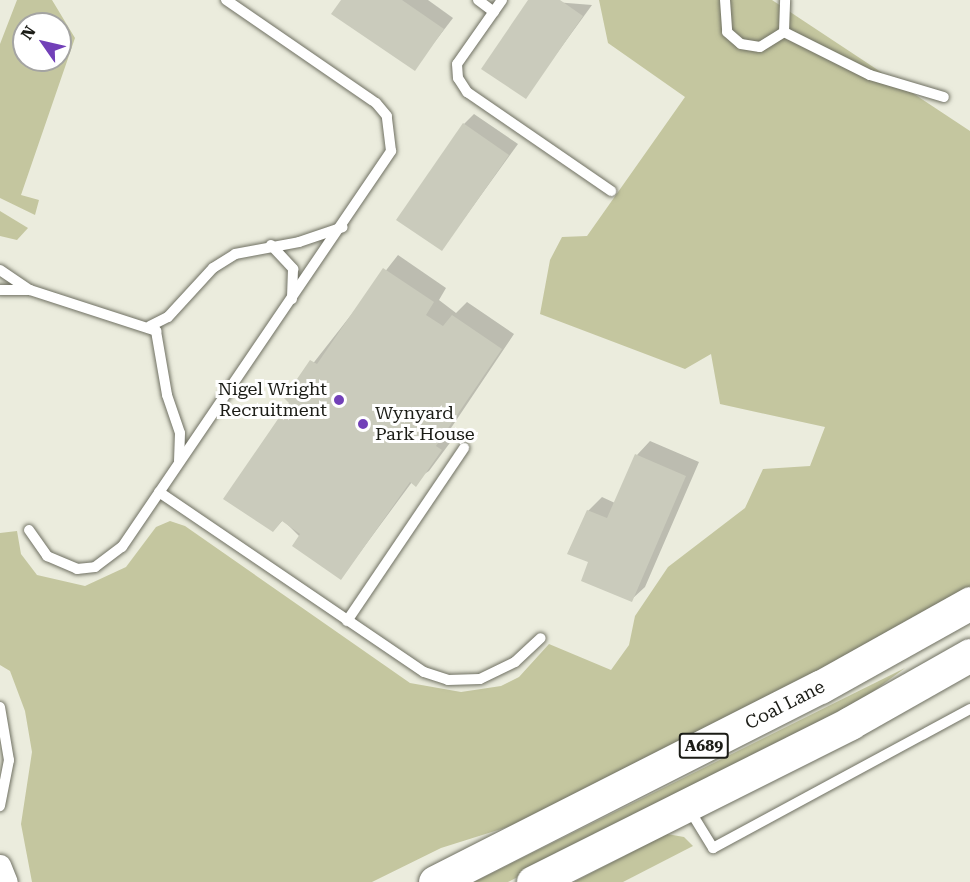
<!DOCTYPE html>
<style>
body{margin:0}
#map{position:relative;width:970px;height:882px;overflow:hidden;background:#ebecdd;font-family:"Roboto Serif",serif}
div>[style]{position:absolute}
.green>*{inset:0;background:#c4c69f}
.shadow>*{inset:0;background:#0003}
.building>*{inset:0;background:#cacbbc}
.roads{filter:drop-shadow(0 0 2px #6f7062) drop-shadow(0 0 2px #6f7062)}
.service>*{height:10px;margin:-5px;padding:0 5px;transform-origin:5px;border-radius:5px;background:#fff}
.minor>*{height:21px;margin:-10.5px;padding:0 10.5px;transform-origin:10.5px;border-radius:10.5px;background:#fff}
.trunk>*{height:33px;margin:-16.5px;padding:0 16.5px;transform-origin:16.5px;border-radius:16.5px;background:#fff}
.dots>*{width:16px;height:16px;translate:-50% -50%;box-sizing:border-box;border:3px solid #fff;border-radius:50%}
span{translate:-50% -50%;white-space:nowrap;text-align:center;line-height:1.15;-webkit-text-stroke:6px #fff;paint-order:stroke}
.shield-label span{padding:2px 4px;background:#fff;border:2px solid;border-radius:4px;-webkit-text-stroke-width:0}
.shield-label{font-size:16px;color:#1b1c16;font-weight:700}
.poi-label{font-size:18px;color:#1b1c16}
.right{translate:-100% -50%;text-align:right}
.left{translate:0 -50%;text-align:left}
.street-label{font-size:18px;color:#1b1c16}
.north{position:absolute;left:12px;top:12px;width:60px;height:60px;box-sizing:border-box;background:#fff;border:2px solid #a4a4a2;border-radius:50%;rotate:304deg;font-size:16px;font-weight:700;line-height:24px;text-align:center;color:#1b1c16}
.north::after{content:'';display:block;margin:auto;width:21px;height:27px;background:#7240b8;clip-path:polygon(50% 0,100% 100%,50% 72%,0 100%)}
</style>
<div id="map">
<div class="green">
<i style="clip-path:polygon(evenodd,17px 0,52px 0,75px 38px,21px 195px,39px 200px,35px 215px,0 198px,0 44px,17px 0,24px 24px,60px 24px,60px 60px,24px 60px,24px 24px)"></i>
<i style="clip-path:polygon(772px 0,970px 131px,970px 588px,855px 656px,520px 823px,441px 848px,372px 882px,32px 882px,21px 824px,32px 752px,25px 711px,10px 671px,0 665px,0 533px,17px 531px,21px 554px,37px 575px,85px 586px,126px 567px,156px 527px,170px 521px,185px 526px,410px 683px,461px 692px,501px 686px,519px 677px,549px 644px,611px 670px,629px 645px,635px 616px,668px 567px,745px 508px,763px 469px,810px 466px,825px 427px,720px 404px,711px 354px,685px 369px,540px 314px,550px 260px,562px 237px,587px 236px,685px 97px,608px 43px,599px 0)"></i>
<i style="clip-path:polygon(0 211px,28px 228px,17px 240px,0 236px)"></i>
<i style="clip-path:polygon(905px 668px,867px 696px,724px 773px,508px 882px,474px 882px)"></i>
<i style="clip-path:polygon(667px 834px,684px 837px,693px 846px,623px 882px,574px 882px)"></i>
</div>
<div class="shadow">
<i style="clip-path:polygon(343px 0,428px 0,453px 18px,414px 69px)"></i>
<i style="clip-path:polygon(530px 0,592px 5px,525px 97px)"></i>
<i style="clip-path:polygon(474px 114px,518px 144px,442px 249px,464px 124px)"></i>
<i style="clip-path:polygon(398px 255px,446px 288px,439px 300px,456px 313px,467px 302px,514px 334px,449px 431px,455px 436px,429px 471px,412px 482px,341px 578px,283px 520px,273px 531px,291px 403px,286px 398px)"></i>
<i style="clip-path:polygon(650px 441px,699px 462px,645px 587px,631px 600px,590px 562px,588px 511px,602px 497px,615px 503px,637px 455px)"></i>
</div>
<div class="building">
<i style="clip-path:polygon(341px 0,402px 0,444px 29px,415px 71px,331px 14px)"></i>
<i style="clip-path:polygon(528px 0,560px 0,583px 16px,526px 99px,481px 69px)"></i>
<i style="clip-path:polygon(463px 123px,509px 155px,442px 251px,396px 220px)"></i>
<i style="clip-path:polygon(383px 268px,434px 302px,426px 315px,443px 326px,452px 315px,502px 349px,436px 446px,442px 450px,416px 487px,410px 482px,341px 580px,292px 546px,300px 534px,282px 521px,273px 532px,223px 499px,289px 403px,284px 398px,310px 360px,317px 364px)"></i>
<i style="clip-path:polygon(635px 454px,686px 476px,632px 602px,581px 581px,588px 562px,567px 554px,587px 510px,607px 518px)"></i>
</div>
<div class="roads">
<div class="service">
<i style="left:478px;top:0;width:20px;rotate:37deg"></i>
<i style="left:502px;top:0;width:78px;rotate:125.1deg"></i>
<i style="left:457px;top:64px;width:14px;rotate:86deg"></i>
<i style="left:458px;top:78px;width:17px;rotate:57deg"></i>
<i style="left:467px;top:92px;width:175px;rotate:34.5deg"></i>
<i style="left:725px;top:0;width:32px;rotate:86deg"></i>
<i style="left:727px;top:32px;width:18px;rotate:41deg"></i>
<i style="left:741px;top:44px;width:19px;rotate:9deg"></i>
<i style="left:760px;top:47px;width:28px;rotate:-32deg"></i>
<i style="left:784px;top:32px;width:32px;rotate:-88deg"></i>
<i style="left:784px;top:32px;width:96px;rotate:26.6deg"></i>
<i style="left:870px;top:75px;width:77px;rotate:16.6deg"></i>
<i style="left:271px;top:245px;width:33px;rotate:47deg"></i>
<i style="left:293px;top:269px;width:30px;rotate:92deg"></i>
<i style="left:0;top:270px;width:36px;rotate:34deg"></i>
<i style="left:30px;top:290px;width:30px;rotate:180deg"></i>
<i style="left:30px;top:290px;width:133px;rotate:18deg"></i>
<i style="left:156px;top:331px;width:65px;rotate:80.2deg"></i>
<i style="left:167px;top:395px;width:40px;rotate:71.1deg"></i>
<i style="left:180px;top:433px;width:28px;rotate:92deg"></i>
<i style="left:150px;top:326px;width:20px;rotate:-27deg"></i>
<i style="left:168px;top:317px;width:67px;rotate:-47.4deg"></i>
<i style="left:213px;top:268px;width:26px;rotate:-32deg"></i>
<i style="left:235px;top:254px;width:65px;rotate:-10.6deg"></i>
<i style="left:299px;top:242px;width:46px;rotate:-18.8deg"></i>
<i style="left:159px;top:492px;width:320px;rotate:34.2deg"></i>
<i style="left:424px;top:672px;width:25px;rotate:18deg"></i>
<i style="left:448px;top:680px;width:32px;rotate:-2deg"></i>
<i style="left:480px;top:679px;width:39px;rotate:-26deg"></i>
<i style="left:515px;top:662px;width:35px;rotate:-43deg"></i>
<i style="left:29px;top:530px;width:32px;rotate:55deg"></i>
<i style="left:47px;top:556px;width:33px;rotate:23deg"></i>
<i style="left:77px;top:569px;width:18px;rotate:-6deg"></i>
<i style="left:95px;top:567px;width:34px;rotate:-37deg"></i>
<i style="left:122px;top:547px;width:479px;rotate:-55.8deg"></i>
<i style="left:391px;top:151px;width:35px;rotate:-97deg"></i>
<i style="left:387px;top:116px;width:17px;rotate:-130deg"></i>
<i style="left:376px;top:103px;width:182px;rotate:-145.5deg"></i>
<i style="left:347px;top:621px;width:209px;rotate:-55.9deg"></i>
<i style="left:0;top:707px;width:54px;rotate:80.4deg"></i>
<i style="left:9px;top:760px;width:47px;rotate:101.1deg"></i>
<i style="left:689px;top:809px;width:46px;rotate:58.4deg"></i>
<i style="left:713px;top:848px;width:292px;rotate:-28.4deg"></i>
</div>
<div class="minor">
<i style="left:0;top:865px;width:18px;rotate:68deg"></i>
</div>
<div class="trunk">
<i style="left:435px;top:882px;width:432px;rotate:-26.9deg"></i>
<i style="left:820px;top:687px;width:172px;rotate:-29.2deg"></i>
<i style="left:533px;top:882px;width:355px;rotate:-26.6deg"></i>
<i style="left:850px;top:723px;width:138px;rotate:-29.5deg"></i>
</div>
</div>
<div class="dots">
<i style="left:339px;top:400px;background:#7240b8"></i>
<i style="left:363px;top:424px;background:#7240b8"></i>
</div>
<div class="shield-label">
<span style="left:704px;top:746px">A689</span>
</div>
<div class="poi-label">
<span class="right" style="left:327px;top:400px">Nigel Wright<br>Recruitment</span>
<span class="left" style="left:375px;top:424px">Wynyard<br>Park House</span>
</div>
<div class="street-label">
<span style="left:785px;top:705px;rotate:-27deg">Coal Lane</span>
</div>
<div class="north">N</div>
</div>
